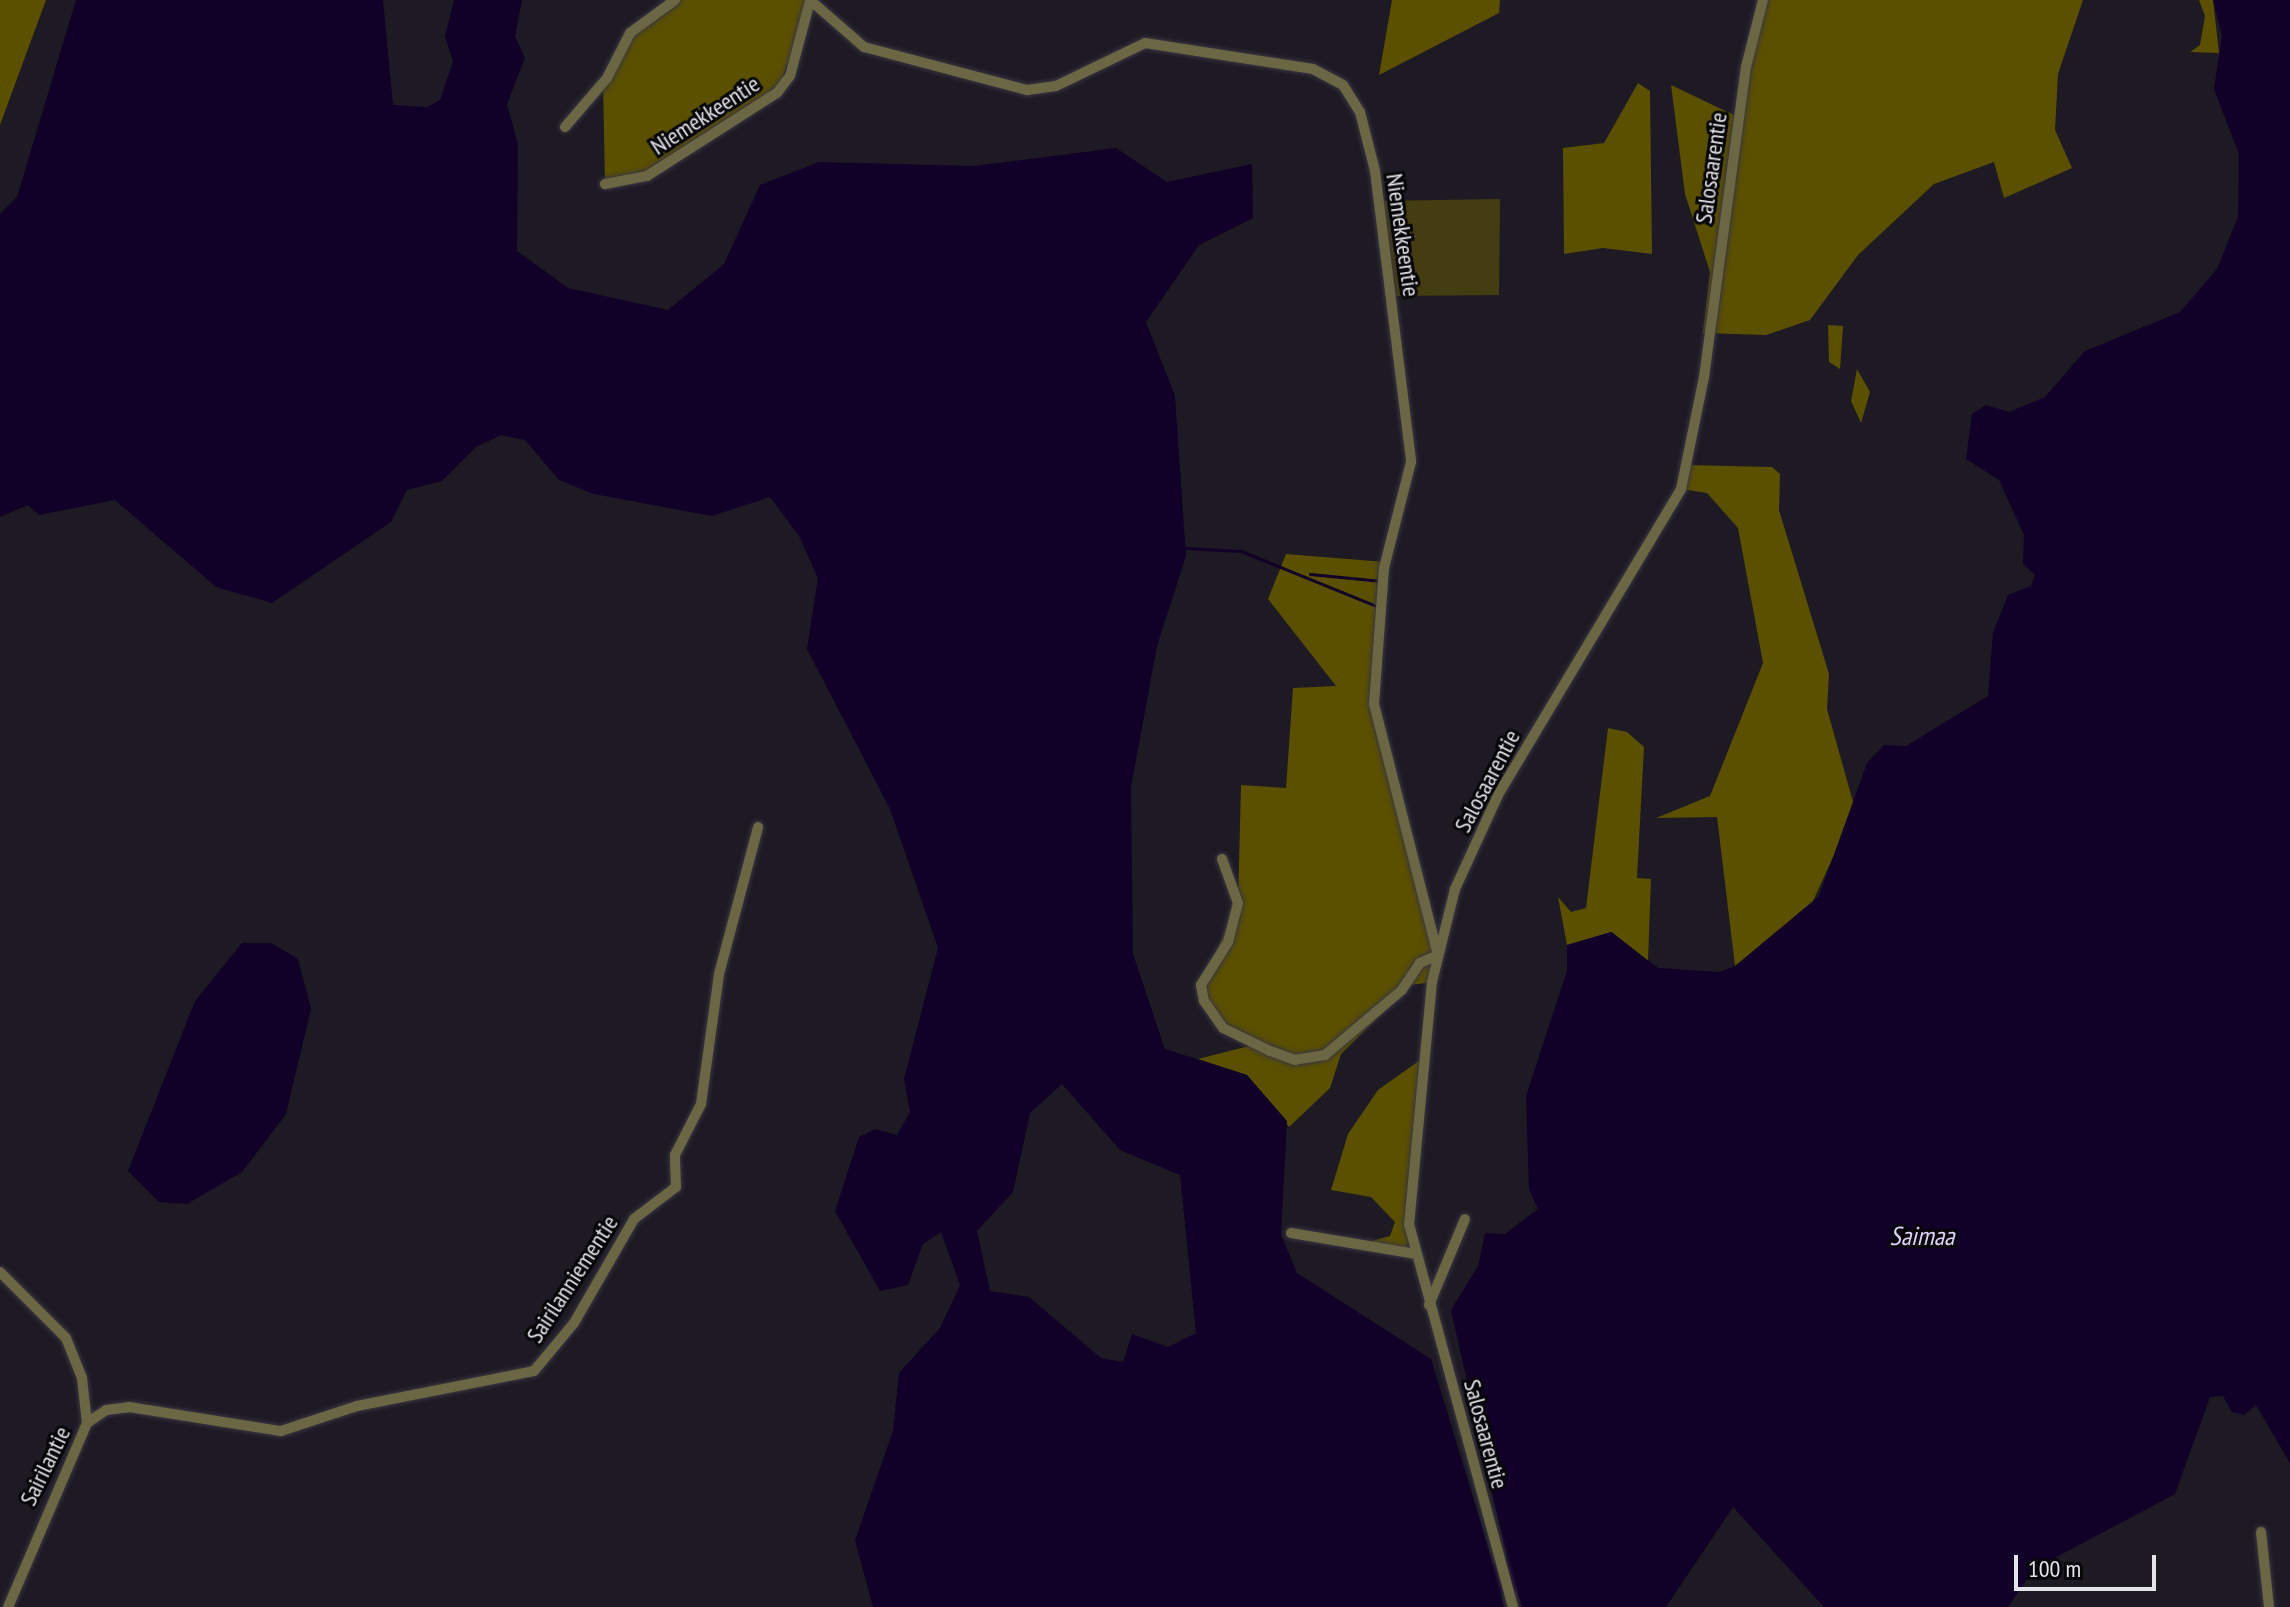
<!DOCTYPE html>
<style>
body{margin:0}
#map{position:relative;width:2290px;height:1607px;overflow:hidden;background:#1d1a24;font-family:"PT Sans Narrow",sans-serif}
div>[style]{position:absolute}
.green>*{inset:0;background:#443d11}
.forest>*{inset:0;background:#5b5000}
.water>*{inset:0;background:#110027}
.stream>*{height:3px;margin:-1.5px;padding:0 1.5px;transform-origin:1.5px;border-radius:1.5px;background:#110027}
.roads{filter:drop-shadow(0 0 2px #393640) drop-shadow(0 0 2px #393640)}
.street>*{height:10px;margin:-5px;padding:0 5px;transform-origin:5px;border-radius:5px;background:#6b6644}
span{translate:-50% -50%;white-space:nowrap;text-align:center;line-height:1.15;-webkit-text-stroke:6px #070609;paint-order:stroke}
.street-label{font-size:24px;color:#e6e4eb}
.water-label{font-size:26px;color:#ded1f9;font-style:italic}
.scale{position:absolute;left:2014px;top:1555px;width:142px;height:36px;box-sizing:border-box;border:4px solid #e6e4eb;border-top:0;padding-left:10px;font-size:24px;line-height:28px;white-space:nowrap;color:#e6e4eb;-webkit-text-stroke:6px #070609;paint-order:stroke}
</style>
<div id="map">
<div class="green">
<i style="clip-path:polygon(1500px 199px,1499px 295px,1391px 296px,1379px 201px)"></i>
</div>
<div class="forest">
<i style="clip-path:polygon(0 0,46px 0,0 125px)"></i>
<i style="clip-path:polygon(675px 0,810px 0,777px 93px,647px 176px,605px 184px,603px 83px,630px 33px)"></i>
<i style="clip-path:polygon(1392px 0,1500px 0,1499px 13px,1379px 75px)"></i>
<i style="clip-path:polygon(1763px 0,2083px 0,2058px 74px,2055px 130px,2072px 168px,2004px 198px,1994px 162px,1934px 184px,1858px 255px,1810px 320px,1766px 335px,1703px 333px,1710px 272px,1685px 194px,1671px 85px,1738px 117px)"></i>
<i style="clip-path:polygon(2199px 0,2213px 0,2219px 53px,2190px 52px,2200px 45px,2205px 16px)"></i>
<i style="clip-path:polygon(1638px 83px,1650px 91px,1652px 254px,1603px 248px,1564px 254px,1563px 148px,1604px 143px)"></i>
<i style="clip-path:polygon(1828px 325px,1843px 326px,1840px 369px,1829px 362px)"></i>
<i style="clip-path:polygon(1857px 369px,1870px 392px,1861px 423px,1851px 401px)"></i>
<i style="clip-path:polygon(1687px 465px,1772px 467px,1780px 474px,1779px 510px,1829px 674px,1827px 709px,1855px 809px,1808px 912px,1735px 966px,1717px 817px,1656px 818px,1710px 796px,1763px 663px,1738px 528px,1707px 493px,1681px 489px)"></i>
<i style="clip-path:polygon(1286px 554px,1385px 562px,1374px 704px,1438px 955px,1432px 982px,1411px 985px,1341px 1054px,1330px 1088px,1289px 1127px,1247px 1075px,1198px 1059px,1257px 1044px,1223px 1028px,1201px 985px,1238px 903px,1241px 785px,1286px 788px,1293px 688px,1336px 686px,1268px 599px)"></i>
<i style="clip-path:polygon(1608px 728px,1627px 732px,1644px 747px,1637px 878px,1651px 879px,1648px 961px,1612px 932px,1567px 945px,1558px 897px,1571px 912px,1586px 908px)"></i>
<i style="clip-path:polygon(1423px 1058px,1407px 1254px,1347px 1248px,1390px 1236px,1395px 1222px,1371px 1197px,1331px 1190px,1348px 1134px,1378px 1090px)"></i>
</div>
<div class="water">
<i style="clip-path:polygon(evenodd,76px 0,383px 0,393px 105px,427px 107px,440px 100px,453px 61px,445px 37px,454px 0,522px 0,515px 37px,525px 58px,507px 104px,518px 145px,517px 251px,568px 288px,668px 310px,724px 264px,760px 185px,819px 162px,974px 166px,1116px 148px,1167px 182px,1252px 164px,1253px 218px,1199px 245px,1146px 322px,1175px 396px,1186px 556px,1157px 646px,1131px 787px,1133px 954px,1165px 1049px,1247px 1075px,1287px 1121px,1281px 1235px,1297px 1273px,1431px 1359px,1493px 1563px,1507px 1559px,1451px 1310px,1478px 1266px,1485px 1233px,1505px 1234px,1538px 1209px,1529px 1189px,1526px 1096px,1567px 971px,1567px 945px,1611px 932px,1658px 968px,1719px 972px,1735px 966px,1819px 896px,1867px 763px,1884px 745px,1906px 746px,1988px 696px,1993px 633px,2008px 595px,2031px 586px,2035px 575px,2023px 564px,2024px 535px,1999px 480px,1966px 459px,1972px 414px,1986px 405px,2009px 412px,2045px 397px,2085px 351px,2180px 312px,2217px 269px,2238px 217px,2239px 154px,2214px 89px,2222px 36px,2213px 0,2290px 0,2290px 1463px,2256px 1405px,2244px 1415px,2232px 1412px,2223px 1396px,2210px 1397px,2175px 1494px,2034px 1569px,2008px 1607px,1824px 1607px,1733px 1507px,1666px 1607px,1522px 1607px,1516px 1590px,1501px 1594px,1504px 1607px,873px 1607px,855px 1540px,893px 1431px,899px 1373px,940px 1328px,960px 1285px,941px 1232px,923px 1244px,908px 1285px,880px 1291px,835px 1211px,859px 1137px,875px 1129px,897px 1135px,910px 1112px,904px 1079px,938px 948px,890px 809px,807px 649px,818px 578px,799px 536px,770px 497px,712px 516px,594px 494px,559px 480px,525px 440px,501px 435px,476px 447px,442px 481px,407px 490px,391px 522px,272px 603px,216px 587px,115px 500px,39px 515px,28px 505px,0 517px,0 214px,17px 197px,76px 0,1062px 1084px,1120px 1150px,1180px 1175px,1196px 1333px,1168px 1347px,1132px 1334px,1123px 1362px,1101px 1358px,1029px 1297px,990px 1291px,977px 1231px,1013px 1192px,1030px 1113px,1062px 1084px)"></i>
<i style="clip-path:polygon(242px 943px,271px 943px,298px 959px,311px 1009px,286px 1114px,242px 1172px,187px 1204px,159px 1202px,128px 1171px,195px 1001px)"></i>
</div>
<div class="stream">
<i style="left:1185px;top:548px;width:56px;rotate:3.1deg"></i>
<i style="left:1241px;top:551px;width:149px;rotate:22.1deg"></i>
<i style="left:1310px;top:574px;width:72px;rotate:5.6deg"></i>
</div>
<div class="roads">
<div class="street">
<i style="left:810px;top:0;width:72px;rotate:41deg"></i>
<i style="left:864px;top:47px;width:169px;rotate:14.8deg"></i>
<i style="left:1027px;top:90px;width:29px;rotate:-8deg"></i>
<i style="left:1056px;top:86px;width:99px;rotate:-25.8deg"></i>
<i style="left:1145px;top:43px;width:170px;rotate:8.8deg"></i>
<i style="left:1313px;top:69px;width:34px;rotate:28deg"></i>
<i style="left:1343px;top:85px;width:32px;rotate:58deg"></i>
<i style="left:1360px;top:112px;width:61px;rotate:75.7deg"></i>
<i style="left:1375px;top:171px;width:293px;rotate:82.9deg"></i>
<i style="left:1411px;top:462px;width:109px;rotate:104.3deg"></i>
<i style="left:1384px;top:568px;width:136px;rotate:94.2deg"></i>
<i style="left:1374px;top:704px;width:259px;rotate:75.7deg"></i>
<i style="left:1438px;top:955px;width:20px;rotate:156deg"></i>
<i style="left:1420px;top:963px;width:32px;rotate:124deg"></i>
<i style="left:1402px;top:990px;width:101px;rotate:139.8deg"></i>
<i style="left:1325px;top:1055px;width:30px;rotate:171deg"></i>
<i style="left:1295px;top:1060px;width:27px;rotate:-160deg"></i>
<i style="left:1270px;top:1051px;width:52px;rotate:-153.9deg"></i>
<i style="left:1223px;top:1028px;width:33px;rotate:-125deg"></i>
<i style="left:1204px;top:1001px;width:16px;rotate:-101deg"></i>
<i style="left:1201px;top:985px;width:51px;rotate:-57.9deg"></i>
<i style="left:1228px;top:942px;width:40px;rotate:-75.6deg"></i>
<i style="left:1238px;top:903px;width:47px;rotate:-110deg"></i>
<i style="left:565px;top:127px;width:65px;rotate:-49.4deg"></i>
<i style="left:607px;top:78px;width:51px;rotate:-62.9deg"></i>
<i style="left:630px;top:33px;width:56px;rotate:-36.3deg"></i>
<i style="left:605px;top:184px;width:43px;rotate:-10.8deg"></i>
<i style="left:647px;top:176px;width:154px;rotate:-32.6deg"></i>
<i style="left:777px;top:93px;width:21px;rotate:-53deg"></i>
<i style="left:790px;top:76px;width:78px;rotate:-75.1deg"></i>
<i style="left:1291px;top:1233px;width:127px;rotate:9.5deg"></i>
<i style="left:0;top:1272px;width:93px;rotate:45deg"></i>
<i style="left:66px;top:1338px;width:43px;rotate:68.2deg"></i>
<i style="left:82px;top:1378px;width:45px;rotate:83.7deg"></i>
<i style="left:87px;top:1423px;width:200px;rotate:113.2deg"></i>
<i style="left:1429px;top:1305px;width:93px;rotate:-67.3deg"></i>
<i style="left:87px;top:1423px;width:23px;rotate:-34deg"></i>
<i style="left:106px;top:1410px;width:23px;rotate:-7deg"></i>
<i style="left:129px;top:1407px;width:154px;rotate:9deg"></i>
<i style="left:281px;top:1431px;width:80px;rotate:-18.2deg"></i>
<i style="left:357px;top:1406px;width:180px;rotate:-11.2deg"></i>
<i style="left:534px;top:1371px;width:62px;rotate:-50.2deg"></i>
<i style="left:574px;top:1323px;width:120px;rotate:-60deg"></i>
<i style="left:634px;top:1219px;width:53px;rotate:-37.3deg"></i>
<i style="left:676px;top:1187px;width:32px;rotate:-92deg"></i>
<i style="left:675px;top:1155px;width:57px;rotate:-63deg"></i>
<i style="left:701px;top:1104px;width:131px;rotate:-82.1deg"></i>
<i style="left:719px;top:974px;width:152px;rotate:-75.1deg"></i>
<i style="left:2261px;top:1532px;width:75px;rotate:83.9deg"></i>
<i style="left:1513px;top:1607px;width:396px;rotate:-105.2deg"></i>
<i style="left:1409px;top:1225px;width:244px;rotate:-84.6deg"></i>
<i style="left:1432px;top:982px;width:96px;rotate:-76.1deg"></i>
<i style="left:1455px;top:889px;width:103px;rotate:-65.4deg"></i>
<i style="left:1498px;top:795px;width:357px;rotate:-59.1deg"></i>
<i style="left:1681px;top:489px;width:114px;rotate:-78.4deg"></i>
<i style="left:1704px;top:377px;width:313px;rotate:-82.3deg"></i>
<i style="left:1746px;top:67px;width:69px;rotate:-75.8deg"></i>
</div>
</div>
<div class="street-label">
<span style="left:705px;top:115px;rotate:-33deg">Niemekkeentie</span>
<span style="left:1711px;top:168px;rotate:-82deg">Salosaarentie</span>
<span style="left:1403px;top:235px;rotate:82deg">Niemekkeentie</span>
<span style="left:1487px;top:781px;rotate:-62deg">Salosaarentie</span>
<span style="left:572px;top:1279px;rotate:-57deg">Sairilanniementie</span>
<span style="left:1486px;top:1434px;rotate:75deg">Salosaarentie</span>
<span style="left:45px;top:1466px;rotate:-64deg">Sairilantie</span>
</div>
<div class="water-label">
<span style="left:1922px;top:1236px">Saimaa</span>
</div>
<div class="scale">100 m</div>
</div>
